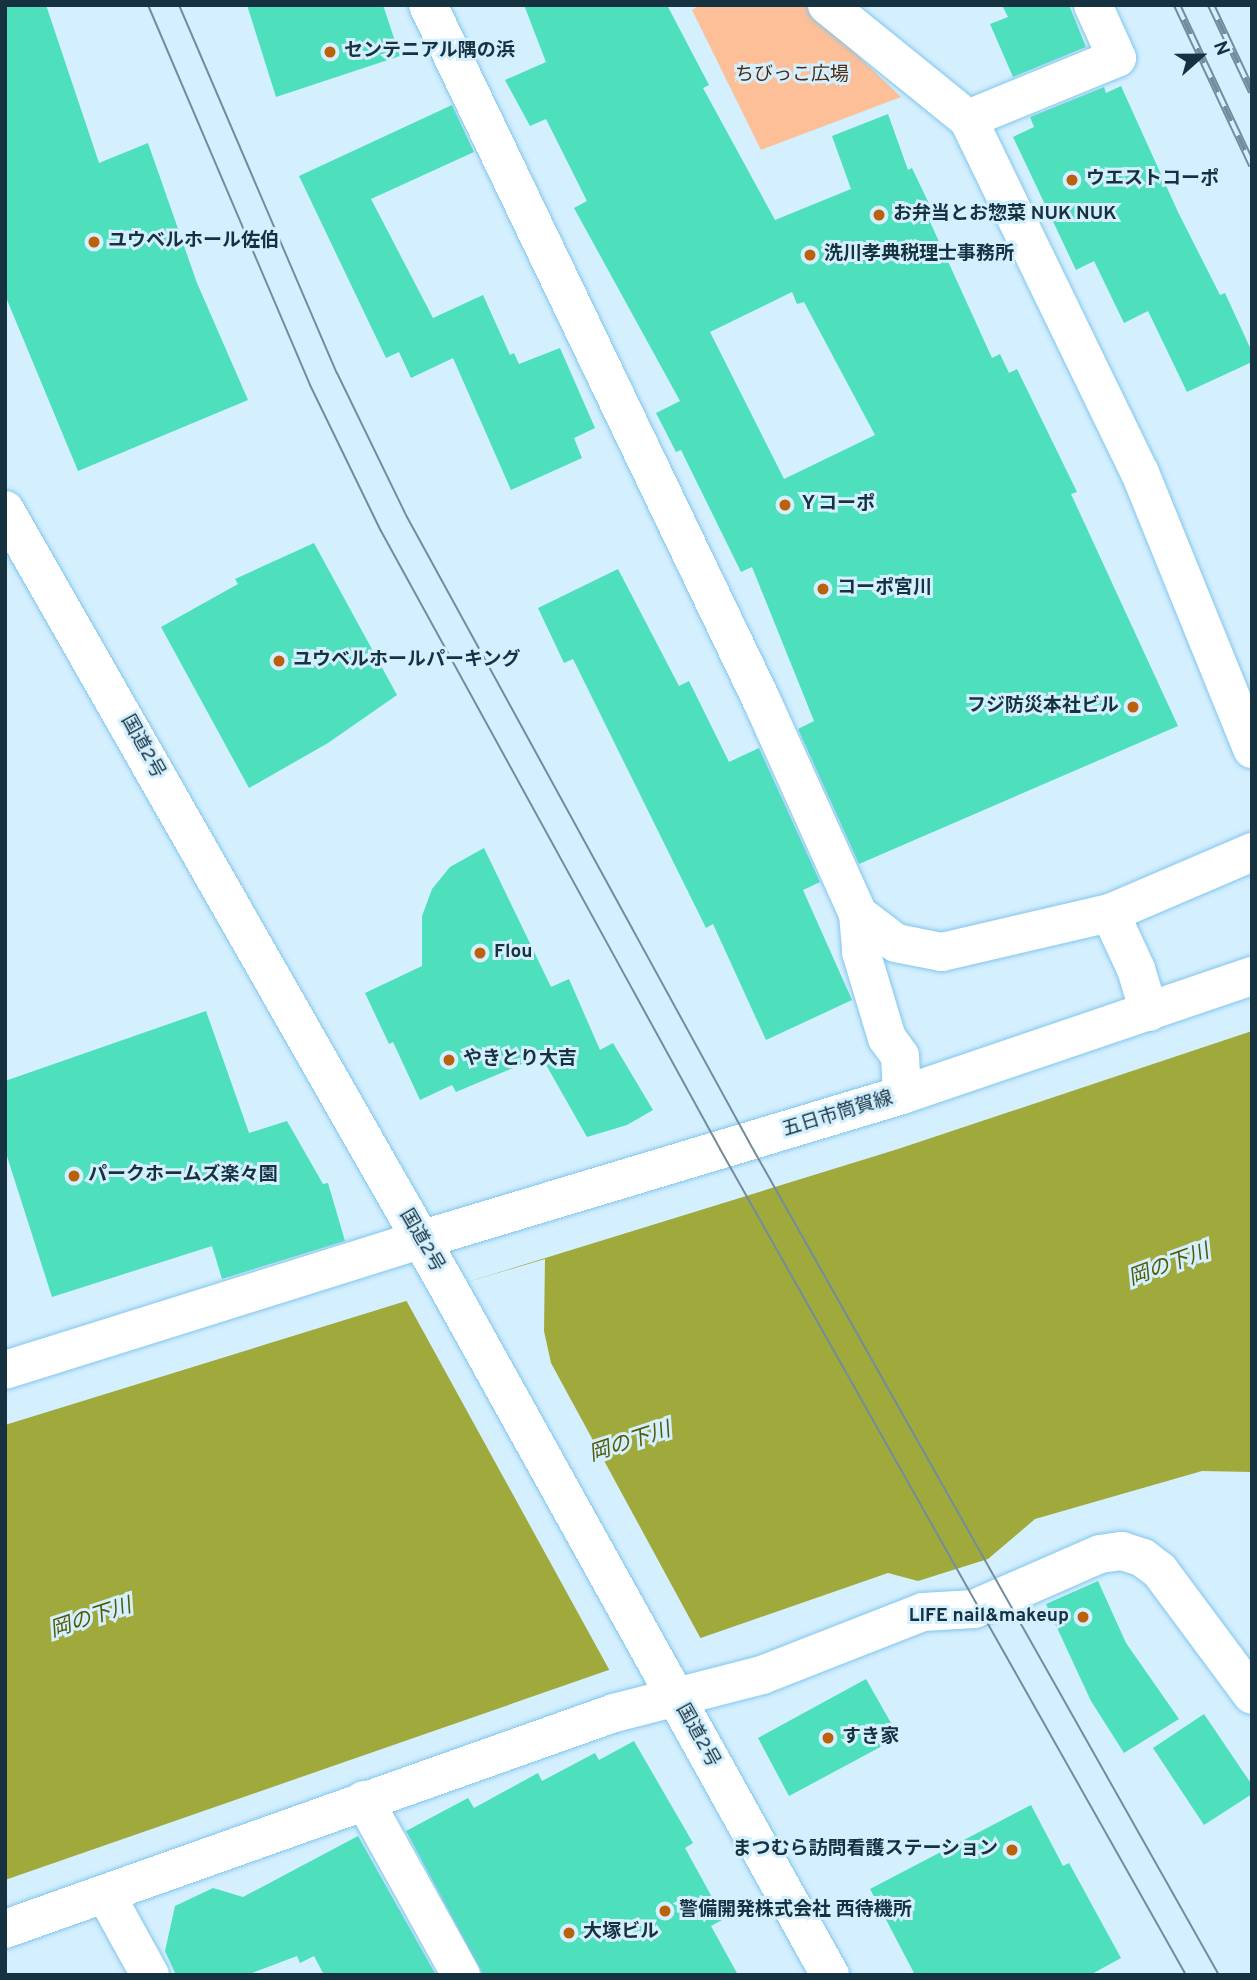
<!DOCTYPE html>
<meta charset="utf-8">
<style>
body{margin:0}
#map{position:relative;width:1257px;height:1980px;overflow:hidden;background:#d4effe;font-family:Overpass,"Noto Sans JP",sans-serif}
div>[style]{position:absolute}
.green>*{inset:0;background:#fcbf97}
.water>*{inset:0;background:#a0aa3c}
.pier>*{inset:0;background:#d4effe}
.building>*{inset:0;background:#4edfbd}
.roads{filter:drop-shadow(0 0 2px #82c6ec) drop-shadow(0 0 2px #82c6ec)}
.street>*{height:38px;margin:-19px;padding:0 19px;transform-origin:19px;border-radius:19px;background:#fff}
.primary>*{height:38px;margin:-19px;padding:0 19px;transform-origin:19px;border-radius:19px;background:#fff}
.highway>*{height:38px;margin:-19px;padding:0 19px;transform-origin:19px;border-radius:19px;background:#fff}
.tram>*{height:2px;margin:-1px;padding:0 1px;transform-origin:1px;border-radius:1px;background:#728d9c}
.rail>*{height:8px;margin-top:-4px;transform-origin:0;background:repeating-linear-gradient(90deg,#d4effe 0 16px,#728d9c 0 32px);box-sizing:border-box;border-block:2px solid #728d9c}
.dots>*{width:19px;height:19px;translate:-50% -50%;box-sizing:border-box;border:4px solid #d4effe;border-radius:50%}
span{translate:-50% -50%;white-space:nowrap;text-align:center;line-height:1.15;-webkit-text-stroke:6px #d4effe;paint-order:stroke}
.poi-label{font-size:19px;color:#163241;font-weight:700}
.left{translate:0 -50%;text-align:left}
.right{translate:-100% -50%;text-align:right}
.park-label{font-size:19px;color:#4d2a10}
.street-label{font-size:19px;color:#163241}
.water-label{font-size:21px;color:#535905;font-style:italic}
.frame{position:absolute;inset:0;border:7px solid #163241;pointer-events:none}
.north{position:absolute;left:1166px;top:21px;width:70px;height:70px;-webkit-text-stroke:5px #d4effe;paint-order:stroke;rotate:69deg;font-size:19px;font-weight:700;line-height:28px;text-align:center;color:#163241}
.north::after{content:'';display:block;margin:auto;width:24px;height:32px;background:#163241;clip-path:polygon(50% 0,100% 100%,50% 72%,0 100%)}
</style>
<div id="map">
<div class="green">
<i style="clip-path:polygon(699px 5px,805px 5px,901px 97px,761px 150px,692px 10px)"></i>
</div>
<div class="water">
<i style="clip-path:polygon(1252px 1031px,1252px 1472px,1202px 1471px,1035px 1519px,988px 1559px,918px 1581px,888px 1573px,5px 1880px,5px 1425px,898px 1149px)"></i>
</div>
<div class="pier">
<i style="clip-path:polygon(545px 1259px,544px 1331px,551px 1363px,702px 1641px,611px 1673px,406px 1300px)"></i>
</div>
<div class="building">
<i style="clip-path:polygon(5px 5px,46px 5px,99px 163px,148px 143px,197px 283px,248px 400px,78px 471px,5px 295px)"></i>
<i style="clip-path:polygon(247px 5px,383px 5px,400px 56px,276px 97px)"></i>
<i style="clip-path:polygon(evenodd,524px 5px,667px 5px,709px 85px,703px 88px,775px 220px,851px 189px,832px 136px,888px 114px,908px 170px,912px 168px,932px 210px,926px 213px,992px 358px,1000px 354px,1009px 373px,1017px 369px,1077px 492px,1071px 494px,1178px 726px,859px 864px,798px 729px,814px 721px,752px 567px,741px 572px,681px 450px,676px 452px,656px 413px,680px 401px,574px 208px,587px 201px,546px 119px,530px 126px,505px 80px,546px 62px,524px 5px,792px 292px,797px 304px,804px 302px,875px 435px,784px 479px,710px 332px,792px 292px)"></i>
<i style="clip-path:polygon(1002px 5px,1069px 5px,1086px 47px,1013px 77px,990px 24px,1008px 17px)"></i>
<i style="clip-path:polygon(1121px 86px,1178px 212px,1220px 295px,1225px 293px,1252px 352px,1252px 362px,1187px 392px,1148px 311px,1124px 323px,1094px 261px,1076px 270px,1013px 137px,1034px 127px,1030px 117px,1104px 87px,1106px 93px)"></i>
<i style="clip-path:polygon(452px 105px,474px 152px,371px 199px,433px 318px,483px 295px,510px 355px,514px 353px,519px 364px,560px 348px,595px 428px,574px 438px,582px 458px,511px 490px,453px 358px,411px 378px,399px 352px,386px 358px,299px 176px)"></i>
<i style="clip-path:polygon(314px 543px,397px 695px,328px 743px,249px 788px,161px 627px,238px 584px,235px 579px)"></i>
<i style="clip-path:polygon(618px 569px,679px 686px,689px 681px,729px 762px,759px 748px,820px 882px,803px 890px,852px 1000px,766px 1040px,713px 924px,706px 928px,573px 659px,564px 663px,538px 608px)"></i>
<i style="clip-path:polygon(484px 848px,551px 987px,569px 979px,600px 1050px,613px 1043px,653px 1110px,627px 1125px,587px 1137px,541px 1056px,456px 1092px,452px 1085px,420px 1100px,393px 1042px,389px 1044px,365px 993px,422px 966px,422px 916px,432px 889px,450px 867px)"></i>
<i style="clip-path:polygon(206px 1011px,249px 1133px,287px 1121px,323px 1184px,328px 1183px,345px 1241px,222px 1279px,212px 1246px,52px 1297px,5px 1150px,5px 1081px)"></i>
<i style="clip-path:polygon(1098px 1581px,1126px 1643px,1179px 1719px,1124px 1753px,1091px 1701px,1046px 1604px)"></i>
<i style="clip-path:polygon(866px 1679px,899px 1737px,789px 1796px,758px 1738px)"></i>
<i style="clip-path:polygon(1204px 1714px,1252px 1785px,1252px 1794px,1204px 1825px,1153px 1748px)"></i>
<i style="clip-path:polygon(634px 1741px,693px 1843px,685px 1848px,724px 1919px,711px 1926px,738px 1975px,483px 1975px,406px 1831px,468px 1798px,474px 1808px,538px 1773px,542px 1781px,595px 1753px,599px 1760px)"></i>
<i style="clip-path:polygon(1031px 1805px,1063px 1866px,1069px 1863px,1121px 1958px,1090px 1975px,915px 1975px,870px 1889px)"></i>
<i style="clip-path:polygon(358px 1836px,436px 1975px,324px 1975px,314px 1956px,300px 1963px,297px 1956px,247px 1975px,176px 1975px,165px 1951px,175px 1906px,213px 1888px,243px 1897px)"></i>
</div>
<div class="roads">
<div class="street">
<i style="left:428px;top:5px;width:770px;rotate:64.37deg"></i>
<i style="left:761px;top:699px;width:236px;rotate:65.7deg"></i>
<i style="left:858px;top:914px;width:38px;rotate:85deg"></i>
<i style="left:861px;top:952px;width:90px;rotate:73.2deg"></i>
<i style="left:887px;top:1038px;width:22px;rotate:54deg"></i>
<i style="left:900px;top:1056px;width:39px;rotate:87deg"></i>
<i style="left:827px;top:5px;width:181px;rotate:39deg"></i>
<i style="left:968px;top:119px;width:394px;rotate:64.1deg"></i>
<i style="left:1140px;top:473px;width:298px;rotate:67.9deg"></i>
<i style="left:968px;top:119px;width:161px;rotate:-22.3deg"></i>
<i style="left:1117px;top:58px;width:58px;rotate:-114.4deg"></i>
<i style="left:1110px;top:913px;width:62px;rotate:65.1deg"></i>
<i style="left:1136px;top:969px;width:45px;rotate:73.2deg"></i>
<i style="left:858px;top:914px;width:48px;rotate:37.3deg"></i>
<i style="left:896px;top:943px;width:47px;rotate:11.1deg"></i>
<i style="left:942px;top:952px;width:172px;rotate:-13.1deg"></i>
<i style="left:1110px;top:913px;width:155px;rotate:-23.2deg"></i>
<i style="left:5px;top:1370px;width:435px;rotate:-17.4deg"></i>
<i style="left:364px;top:1800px;width:200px;rotate:61deg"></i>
<i style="left:106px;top:1895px;width:91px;rotate:61.2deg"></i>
<i style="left:5px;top:1929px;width:646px;rotate:-19.53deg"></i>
<i style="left:614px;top:1713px;width:153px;rotate:-14.4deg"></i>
<i style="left:762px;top:1675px;width:173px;rotate:-21.4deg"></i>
<i style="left:923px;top:1612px;width:51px;rotate:-3.4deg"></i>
<i style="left:974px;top:1609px;width:137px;rotate:-23.6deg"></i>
<i style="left:1100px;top:1554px;width:22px;rotate:-8deg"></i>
<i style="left:1122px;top:1551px;width:22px;rotate:18deg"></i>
<i style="left:1143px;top:1558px;width:21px;rotate:37deg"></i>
<i style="left:1160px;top:1571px;width:154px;rotate:53.4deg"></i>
</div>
<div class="primary">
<i style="left:420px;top:1240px;width:503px;rotate:-16.74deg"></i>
<i style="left:902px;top:1095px;width:370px;rotate:-18.8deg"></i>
</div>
<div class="highway">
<i style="left:5px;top:510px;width:894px;rotate:60.31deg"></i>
<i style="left:448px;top:1287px;width:787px;rotate:60.96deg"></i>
</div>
</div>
<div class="tram">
<i style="left:148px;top:5px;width:413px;rotate:66.9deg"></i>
<i style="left:310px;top:385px;width:162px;rotate:64.1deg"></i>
<i style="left:381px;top:531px;width:705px;rotate:61.25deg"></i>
<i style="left:720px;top:1149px;width:948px;rotate:60.57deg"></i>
<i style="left:179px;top:5px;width:400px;rotate:66.8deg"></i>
<i style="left:337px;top:373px;width:160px;rotate:64.1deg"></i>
<i style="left:407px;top:517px;width:712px;rotate:61.31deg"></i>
<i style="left:749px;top:1142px;width:956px;rotate:60.57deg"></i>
</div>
<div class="rail">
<i style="left:1177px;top:5px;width:177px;rotate:64.9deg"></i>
<i style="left:1211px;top:5px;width:96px;rotate:64.8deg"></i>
</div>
<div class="dots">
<i style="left:330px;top:52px;background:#bc610b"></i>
<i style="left:1072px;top:180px;background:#bc610b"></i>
<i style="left:879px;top:215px;background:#bc610b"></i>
<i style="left:94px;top:242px;background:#bc610b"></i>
<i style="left:810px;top:255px;background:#bc610b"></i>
<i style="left:785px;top:505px;background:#bc610b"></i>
<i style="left:823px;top:589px;background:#bc610b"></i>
<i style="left:279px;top:661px;background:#bc610b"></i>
<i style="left:1133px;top:707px;background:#bc610b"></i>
<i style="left:480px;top:953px;background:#bc610b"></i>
<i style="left:449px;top:1060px;background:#bc610b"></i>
<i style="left:74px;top:1176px;background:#bc610b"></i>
<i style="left:1083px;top:1617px;background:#bc610b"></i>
<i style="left:828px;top:1738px;background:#bc610b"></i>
<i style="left:1012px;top:1850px;background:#bc610b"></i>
<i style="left:665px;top:1911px;background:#bc610b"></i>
<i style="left:569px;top:1933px;background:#bc610b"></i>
</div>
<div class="poi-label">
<span class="left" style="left:344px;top:52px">センテニアル隅の浜</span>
<span class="left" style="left:1086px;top:180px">ウエストコーポ</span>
<span class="left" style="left:893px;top:215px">お弁当とお惣菜 NUK NUK</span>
<span class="left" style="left:108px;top:242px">ユウベルホール佐伯</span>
<span class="left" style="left:824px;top:255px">洗川孝典税理士事務所</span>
<span class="left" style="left:799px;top:505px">Ｙコーポ</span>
<span class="left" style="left:837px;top:589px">コーポ宮川</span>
<span class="left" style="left:293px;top:661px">ユウベルホールパーキング</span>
<span class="right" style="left:1119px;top:707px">フジ防災本社ビル</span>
<span class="left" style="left:494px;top:953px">Flou</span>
<span class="left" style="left:463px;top:1060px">やきとり大吉</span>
<span class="left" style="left:88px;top:1176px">パークホームズ楽々園</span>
<span class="right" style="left:1069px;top:1617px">LIFE nail&amp;makeup</span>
<span class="left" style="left:842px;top:1738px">すき家</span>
<span class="right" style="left:998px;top:1850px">まつむら訪問看護ステーション</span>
<span class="left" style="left:679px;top:1911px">警備開発株式会社 西待機所</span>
<span class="left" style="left:583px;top:1933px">大塚ビル</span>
</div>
<div class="park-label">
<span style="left:792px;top:76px">ちびっこ広場</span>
</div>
<div class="street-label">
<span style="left:142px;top:747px;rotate:61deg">国道2号</span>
<span style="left:838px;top:1115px;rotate:-17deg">五日市筒賀線</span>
<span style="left:421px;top:1241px;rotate:60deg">国道2号</span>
<span style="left:697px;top:1736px;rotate:61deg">国道2号</span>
</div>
<div class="water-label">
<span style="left:1169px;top:1266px;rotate:-20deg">岡の下川</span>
<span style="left:630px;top:1443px;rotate:-18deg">岡の下川</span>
<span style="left:91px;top:1619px;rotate:-18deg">岡の下川</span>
</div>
<div class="frame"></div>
<div class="north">N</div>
</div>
